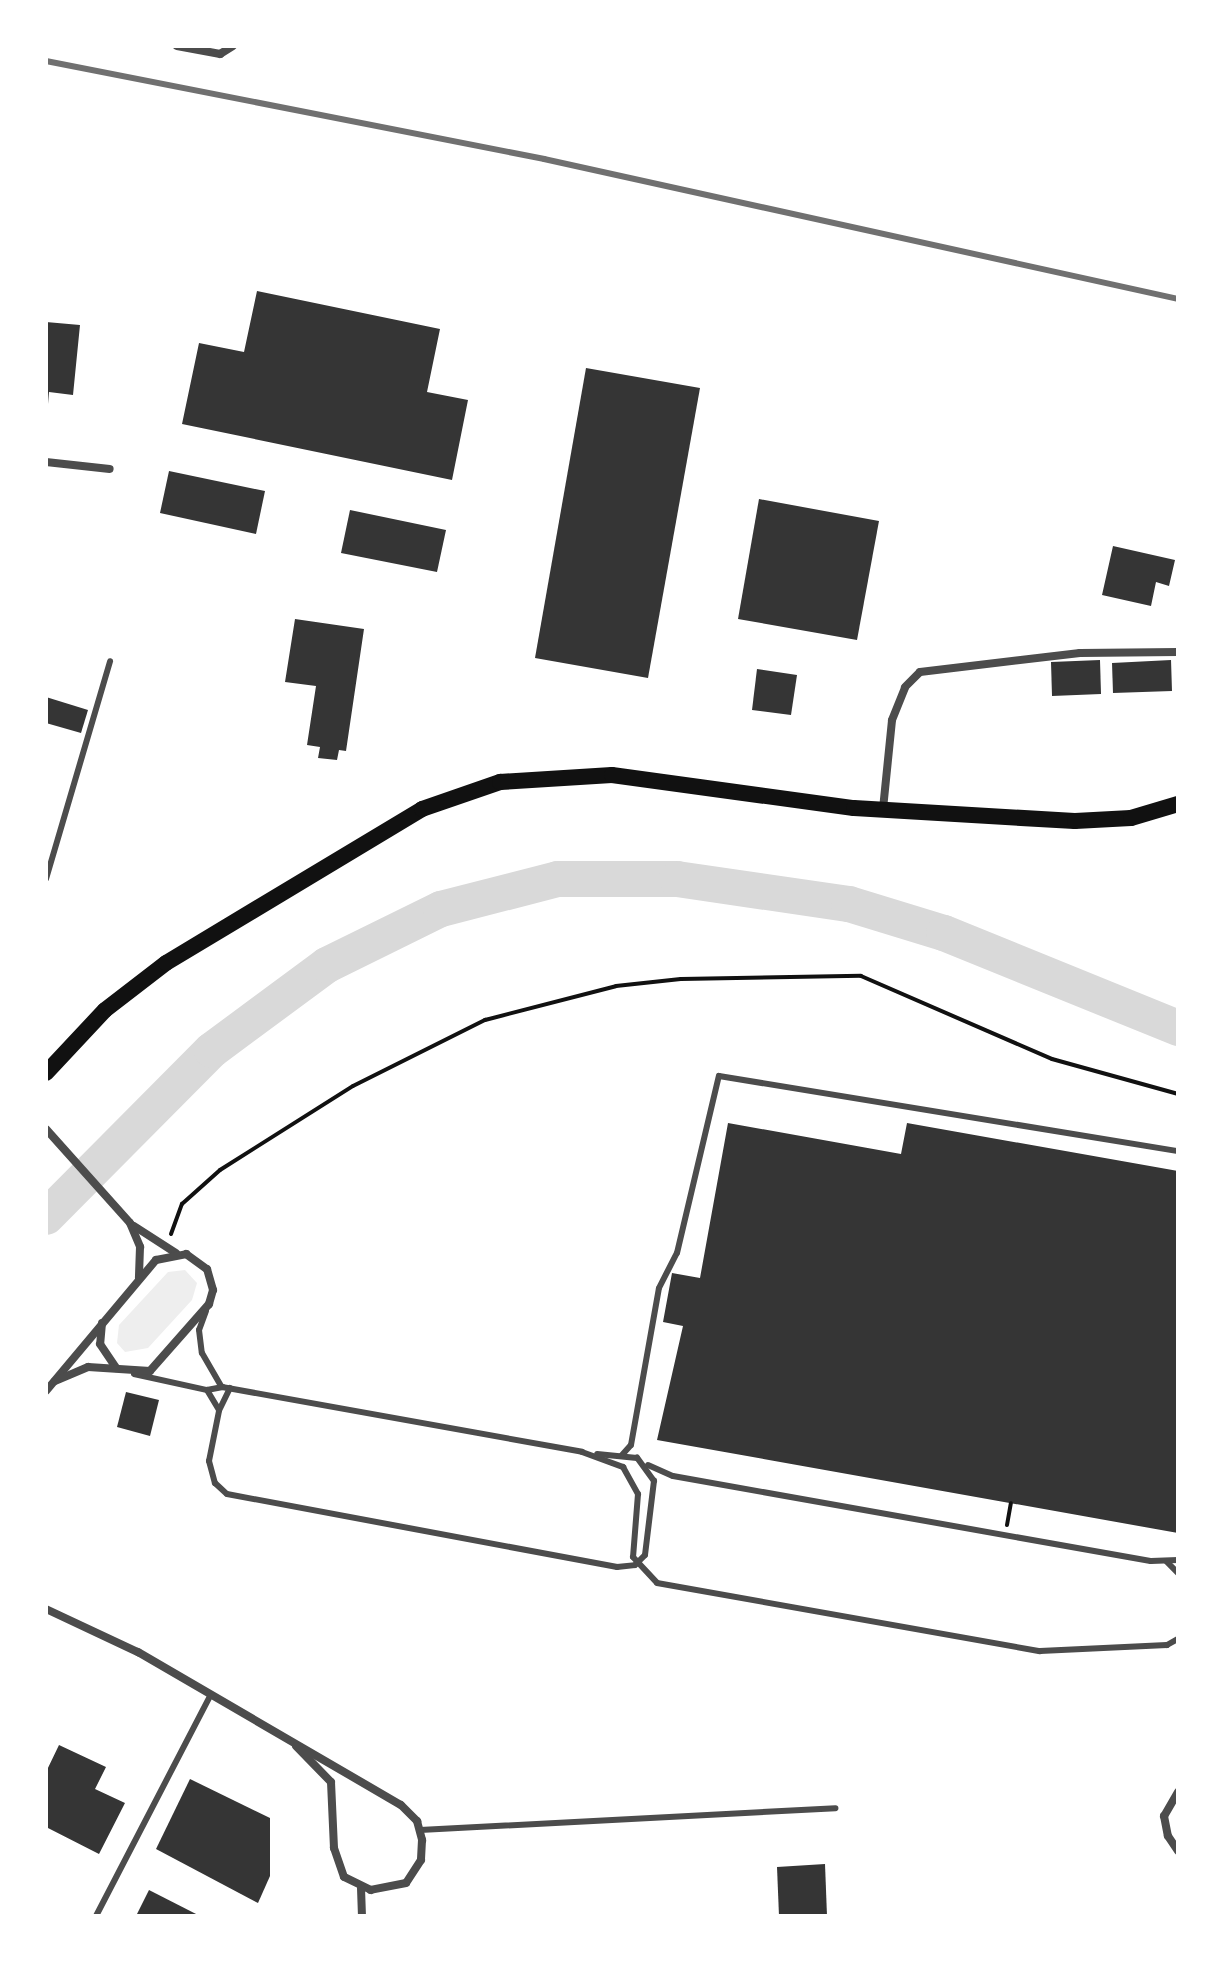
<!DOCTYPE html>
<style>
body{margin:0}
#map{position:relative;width:1224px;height:1962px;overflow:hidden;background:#fff;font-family:"Noto Sans",sans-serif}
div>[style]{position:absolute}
.green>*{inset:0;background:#eee}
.river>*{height:36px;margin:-18px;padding:0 18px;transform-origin:18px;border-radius:18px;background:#d9d9d9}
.building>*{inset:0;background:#353535}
.path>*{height:4px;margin:-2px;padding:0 2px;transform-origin:2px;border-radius:2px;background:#111}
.service>*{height:6px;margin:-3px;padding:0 3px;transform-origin:3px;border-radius:3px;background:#4c4c4c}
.minor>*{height:8px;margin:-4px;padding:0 4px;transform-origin:4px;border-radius:4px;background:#4c4c4c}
.secondary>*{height:16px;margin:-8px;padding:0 8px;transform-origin:8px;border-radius:8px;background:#111}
.rail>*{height:6px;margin:-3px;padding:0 3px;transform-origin:3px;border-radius:3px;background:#707070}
span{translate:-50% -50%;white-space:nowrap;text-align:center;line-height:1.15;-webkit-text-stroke:8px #fff;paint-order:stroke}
.frame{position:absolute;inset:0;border:48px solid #fff;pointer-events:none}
</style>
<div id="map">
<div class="green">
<i style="clip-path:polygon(185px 1270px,197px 1283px,192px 1300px,148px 1348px,125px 1352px,117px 1343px,119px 1325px,168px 1272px)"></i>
</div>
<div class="river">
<i style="left:46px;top:1217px;width:235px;rotate:-45.2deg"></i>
<i style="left:212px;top:1050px;width:143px;rotate:-36.5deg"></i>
<i style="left:327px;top:965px;width:127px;rotate:-26.2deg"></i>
<i style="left:441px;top:909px;width:121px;rotate:-14.4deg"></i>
<i style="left:558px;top:879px;width:119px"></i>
<i style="left:677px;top:879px;width:174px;rotate:8.3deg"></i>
<i style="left:849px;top:904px;width:99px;rotate:17deg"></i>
<i style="left:944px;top:933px;width:253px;rotate:22.1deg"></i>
</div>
<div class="building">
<i style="clip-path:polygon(257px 291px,440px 329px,427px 392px,468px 400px,452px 480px,182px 424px,199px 343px,244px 352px)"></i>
<i style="clip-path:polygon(46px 322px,80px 325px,73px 395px,49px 392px,48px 404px)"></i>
<i style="clip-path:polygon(586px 368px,700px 388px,648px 678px,535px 658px)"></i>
<i style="clip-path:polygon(169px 471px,265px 491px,256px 534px,160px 513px)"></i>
<i style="clip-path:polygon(759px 499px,879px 521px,857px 640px,738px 619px)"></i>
<i style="clip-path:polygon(350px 510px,446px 530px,437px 572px,341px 553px)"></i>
<i style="clip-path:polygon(1113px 546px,1175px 560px,1169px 586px,1156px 582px,1151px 606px,1102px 595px)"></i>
<i style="clip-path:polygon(295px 619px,364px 629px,346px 751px,339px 750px,337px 760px,318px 758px,320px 747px,307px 745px,316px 686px,285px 682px)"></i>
<i style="clip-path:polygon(1100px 660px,1101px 694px,1052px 696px,1051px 662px)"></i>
<i style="clip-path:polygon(1171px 660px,1172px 691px,1113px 693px,1112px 663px)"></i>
<i style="clip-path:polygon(757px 669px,797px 675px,791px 715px,752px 710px)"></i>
<i style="clip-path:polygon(46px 697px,88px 710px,81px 733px,46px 723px)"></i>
<i style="clip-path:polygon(728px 1123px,901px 1154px,907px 1123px,1178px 1171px,1178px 1533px,657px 1440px,683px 1326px,663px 1322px,672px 1273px,700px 1278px)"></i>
<i style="clip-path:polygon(126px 1392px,159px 1400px,150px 1436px,117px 1427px)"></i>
<i style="clip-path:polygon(59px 1745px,106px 1767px,95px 1789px,125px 1803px,99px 1854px,46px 1827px,46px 1772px)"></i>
<i style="clip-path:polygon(190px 1779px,270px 1818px,270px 1876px,258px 1903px,156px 1849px)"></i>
<i style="clip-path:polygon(825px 1864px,827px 1916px,779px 1916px,777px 1867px)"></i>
<i style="clip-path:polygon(149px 1890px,200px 1916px,136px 1916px)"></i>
</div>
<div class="path">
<i style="left:171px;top:1234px;width:32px;rotate:-70deg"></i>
<i style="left:182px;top:1204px;width:51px;rotate:-41.8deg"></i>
<i style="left:220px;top:1170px;width:157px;rotate:-32.3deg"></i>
<i style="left:353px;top:1086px;width:148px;rotate:-26.6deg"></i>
<i style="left:485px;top:1020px;width:135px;rotate:-14.5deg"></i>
<i style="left:616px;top:986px;width:65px;rotate:-6.1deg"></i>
<i style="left:681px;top:979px;width:180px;rotate:-1deg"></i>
<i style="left:861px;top:976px;width:208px;rotate:23.5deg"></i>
<i style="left:1052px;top:1059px;width:131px;rotate:15.5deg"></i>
<i style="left:1007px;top:1525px;width:22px;rotate:-80deg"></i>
</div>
<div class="service">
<i style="left:46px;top:879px;width:227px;rotate:-73.6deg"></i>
<i style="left:206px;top:1311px;width:20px;rotate:110deg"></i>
<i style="left:199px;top:1330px;width:23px;rotate:83deg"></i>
<i style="left:202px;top:1353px;width:39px;rotate:60deg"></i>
<i style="left:222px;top:1387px;width:366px;rotate:10.2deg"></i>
<i style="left:582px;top:1452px;width:44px;rotate:20.1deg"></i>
<i style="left:623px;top:1467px;width:31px;rotate:61deg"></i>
<i style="left:638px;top:1494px;width:63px;rotate:94.5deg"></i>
<i style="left:633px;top:1557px;width:35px;rotate:47deg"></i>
<i style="left:657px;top:1583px;width:389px;rotate:10.1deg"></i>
<i style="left:1040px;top:1651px;width:127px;rotate:-2.7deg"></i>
<i style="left:1167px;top:1645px;width:13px;rotate:-29deg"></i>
<i style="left:134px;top:1374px;width:75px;rotate:12.4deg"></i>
<i style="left:207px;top:1390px;width:16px;rotate:-11deg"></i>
<i style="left:230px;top:1388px;width:25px;rotate:116deg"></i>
<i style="left:219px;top:1411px;width:51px;rotate:101.3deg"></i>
<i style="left:209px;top:1461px;width:23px;rotate:75deg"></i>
<i style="left:215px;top:1483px;width:16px;rotate:43deg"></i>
<i style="left:227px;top:1494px;width:397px;rotate:10.6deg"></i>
<i style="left:617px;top:1567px;width:18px;rotate:-6deg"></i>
<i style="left:635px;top:1565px;width:14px;rotate:-45deg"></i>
<i style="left:645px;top:1555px;width:75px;rotate:-83.1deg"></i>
<i style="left:654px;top:1481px;width:29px;rotate:-126deg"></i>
<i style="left:637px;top:1458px;width:40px;rotate:-174.3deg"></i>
<i style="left:207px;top:1390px;width:23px;rotate:59deg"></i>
<i style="left:622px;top:1455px;width:13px;rotate:-48deg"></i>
<i style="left:631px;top:1445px;width:159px;rotate:-79.9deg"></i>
<i style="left:659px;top:1288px;width:39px;rotate:-63deg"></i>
<i style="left:677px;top:1253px;width:182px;rotate:-76.7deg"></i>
<i style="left:719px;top:1076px;width:465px;rotate:9.3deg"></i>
<i style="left:648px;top:1465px;width:27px;rotate:24deg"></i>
<i style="left:673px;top:1476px;width:485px;rotate:10.1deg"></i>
<i style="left:1151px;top:1561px;width:27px;rotate:-2deg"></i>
<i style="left:1167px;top:1562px;width:16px;rotate:45deg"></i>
<i style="left:420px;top:1830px;width:416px;rotate:-3deg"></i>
<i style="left:96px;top:1916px;width:250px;rotate:-62.6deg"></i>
</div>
<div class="minor">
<i style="left:177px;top:46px;width:44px;rotate:10.5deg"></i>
<i style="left:220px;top:54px;width:15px;rotate:-32deg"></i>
<i style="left:46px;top:462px;width:64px;rotate:6.2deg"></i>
<i style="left:883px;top:809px;width:89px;rotate:-84.2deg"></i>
<i style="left:892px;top:720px;width:35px;rotate:-68deg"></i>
<i style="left:905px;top:687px;width:21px;rotate:-45deg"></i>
<i style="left:920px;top:672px;width:161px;rotate:-6.8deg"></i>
<i style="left:1080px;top:653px;width:98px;rotate:-0.6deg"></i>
<i style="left:46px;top:1129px;width:126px;rotate:48.2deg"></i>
<i style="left:130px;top:1223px;width:26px;rotate:67deg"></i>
<i style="left:140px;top:1247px;width:31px;rotate:92deg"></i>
<i style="left:134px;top:1226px;width:50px;rotate:32.7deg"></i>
<i style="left:102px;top:1323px;width:21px;rotate:95deg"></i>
<i style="left:100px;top:1344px;width:29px;rotate:56deg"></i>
<i style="left:46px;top:1391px;width:171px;rotate:-50deg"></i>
<i style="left:156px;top:1260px;width:31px;rotate:-11deg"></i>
<i style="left:186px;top:1254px;width:26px;rotate:36deg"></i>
<i style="left:207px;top:1269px;width:22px;rotate:74deg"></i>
<i style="left:213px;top:1290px;width:15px;rotate:106deg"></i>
<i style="left:209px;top:1304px;width:89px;rotate:131.4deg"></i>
<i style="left:150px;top:1371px;width:62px;rotate:-176.3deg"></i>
<i style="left:88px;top:1367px;width:36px;rotate:157deg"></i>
<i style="left:46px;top:1609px;width:102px;rotate:25.1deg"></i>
<i style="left:138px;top:1652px;width:304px;rotate:30.2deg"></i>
<i style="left:401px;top:1805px;width:23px;rotate:45deg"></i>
<i style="left:417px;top:1821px;width:20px;rotate:75deg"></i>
<i style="left:422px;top:1840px;width:20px;rotate:93deg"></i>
<i style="left:421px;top:1860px;width:27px;rotate:123deg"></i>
<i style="left:406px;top:1883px;width:36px;rotate:169deg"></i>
<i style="left:371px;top:1890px;width:30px;rotate:-154deg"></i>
<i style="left:344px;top:1877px;width:31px;rotate:-109deg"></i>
<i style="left:334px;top:1848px;width:66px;rotate:-92.6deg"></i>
<i style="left:331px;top:1782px;width:50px;rotate:-134.2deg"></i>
<i style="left:1178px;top:1792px;width:28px;rotate:120deg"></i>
<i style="left:1164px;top:1816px;width:20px;rotate:79deg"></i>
<i style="left:1168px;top:1836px;width:18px;rotate:56deg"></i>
<i style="left:361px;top:1888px;width:28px;rotate:88deg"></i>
</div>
<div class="secondary">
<i style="left:46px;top:1073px;width:86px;rotate:-46.9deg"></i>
<i style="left:105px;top:1010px;width:77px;rotate:-37.6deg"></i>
<i style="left:166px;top:963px;width:299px;rotate:-31deg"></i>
<i style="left:422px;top:809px;width:83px;rotate:-19.1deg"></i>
<i style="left:500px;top:782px;width:112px;rotate:-3.6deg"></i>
<i style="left:612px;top:775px;width:244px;rotate:7.8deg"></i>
<i style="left:854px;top:808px;width:221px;rotate:3.4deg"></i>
<i style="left:1075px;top:821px;width:56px;rotate:-3.1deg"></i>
<i style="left:1131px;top:818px;width:49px;rotate:-16.6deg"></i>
</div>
<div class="rail">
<i style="left:46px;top:61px;width:508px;rotate:11.13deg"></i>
<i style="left:544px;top:159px;width:649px;rotate:12.45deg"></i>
</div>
<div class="frame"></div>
</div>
